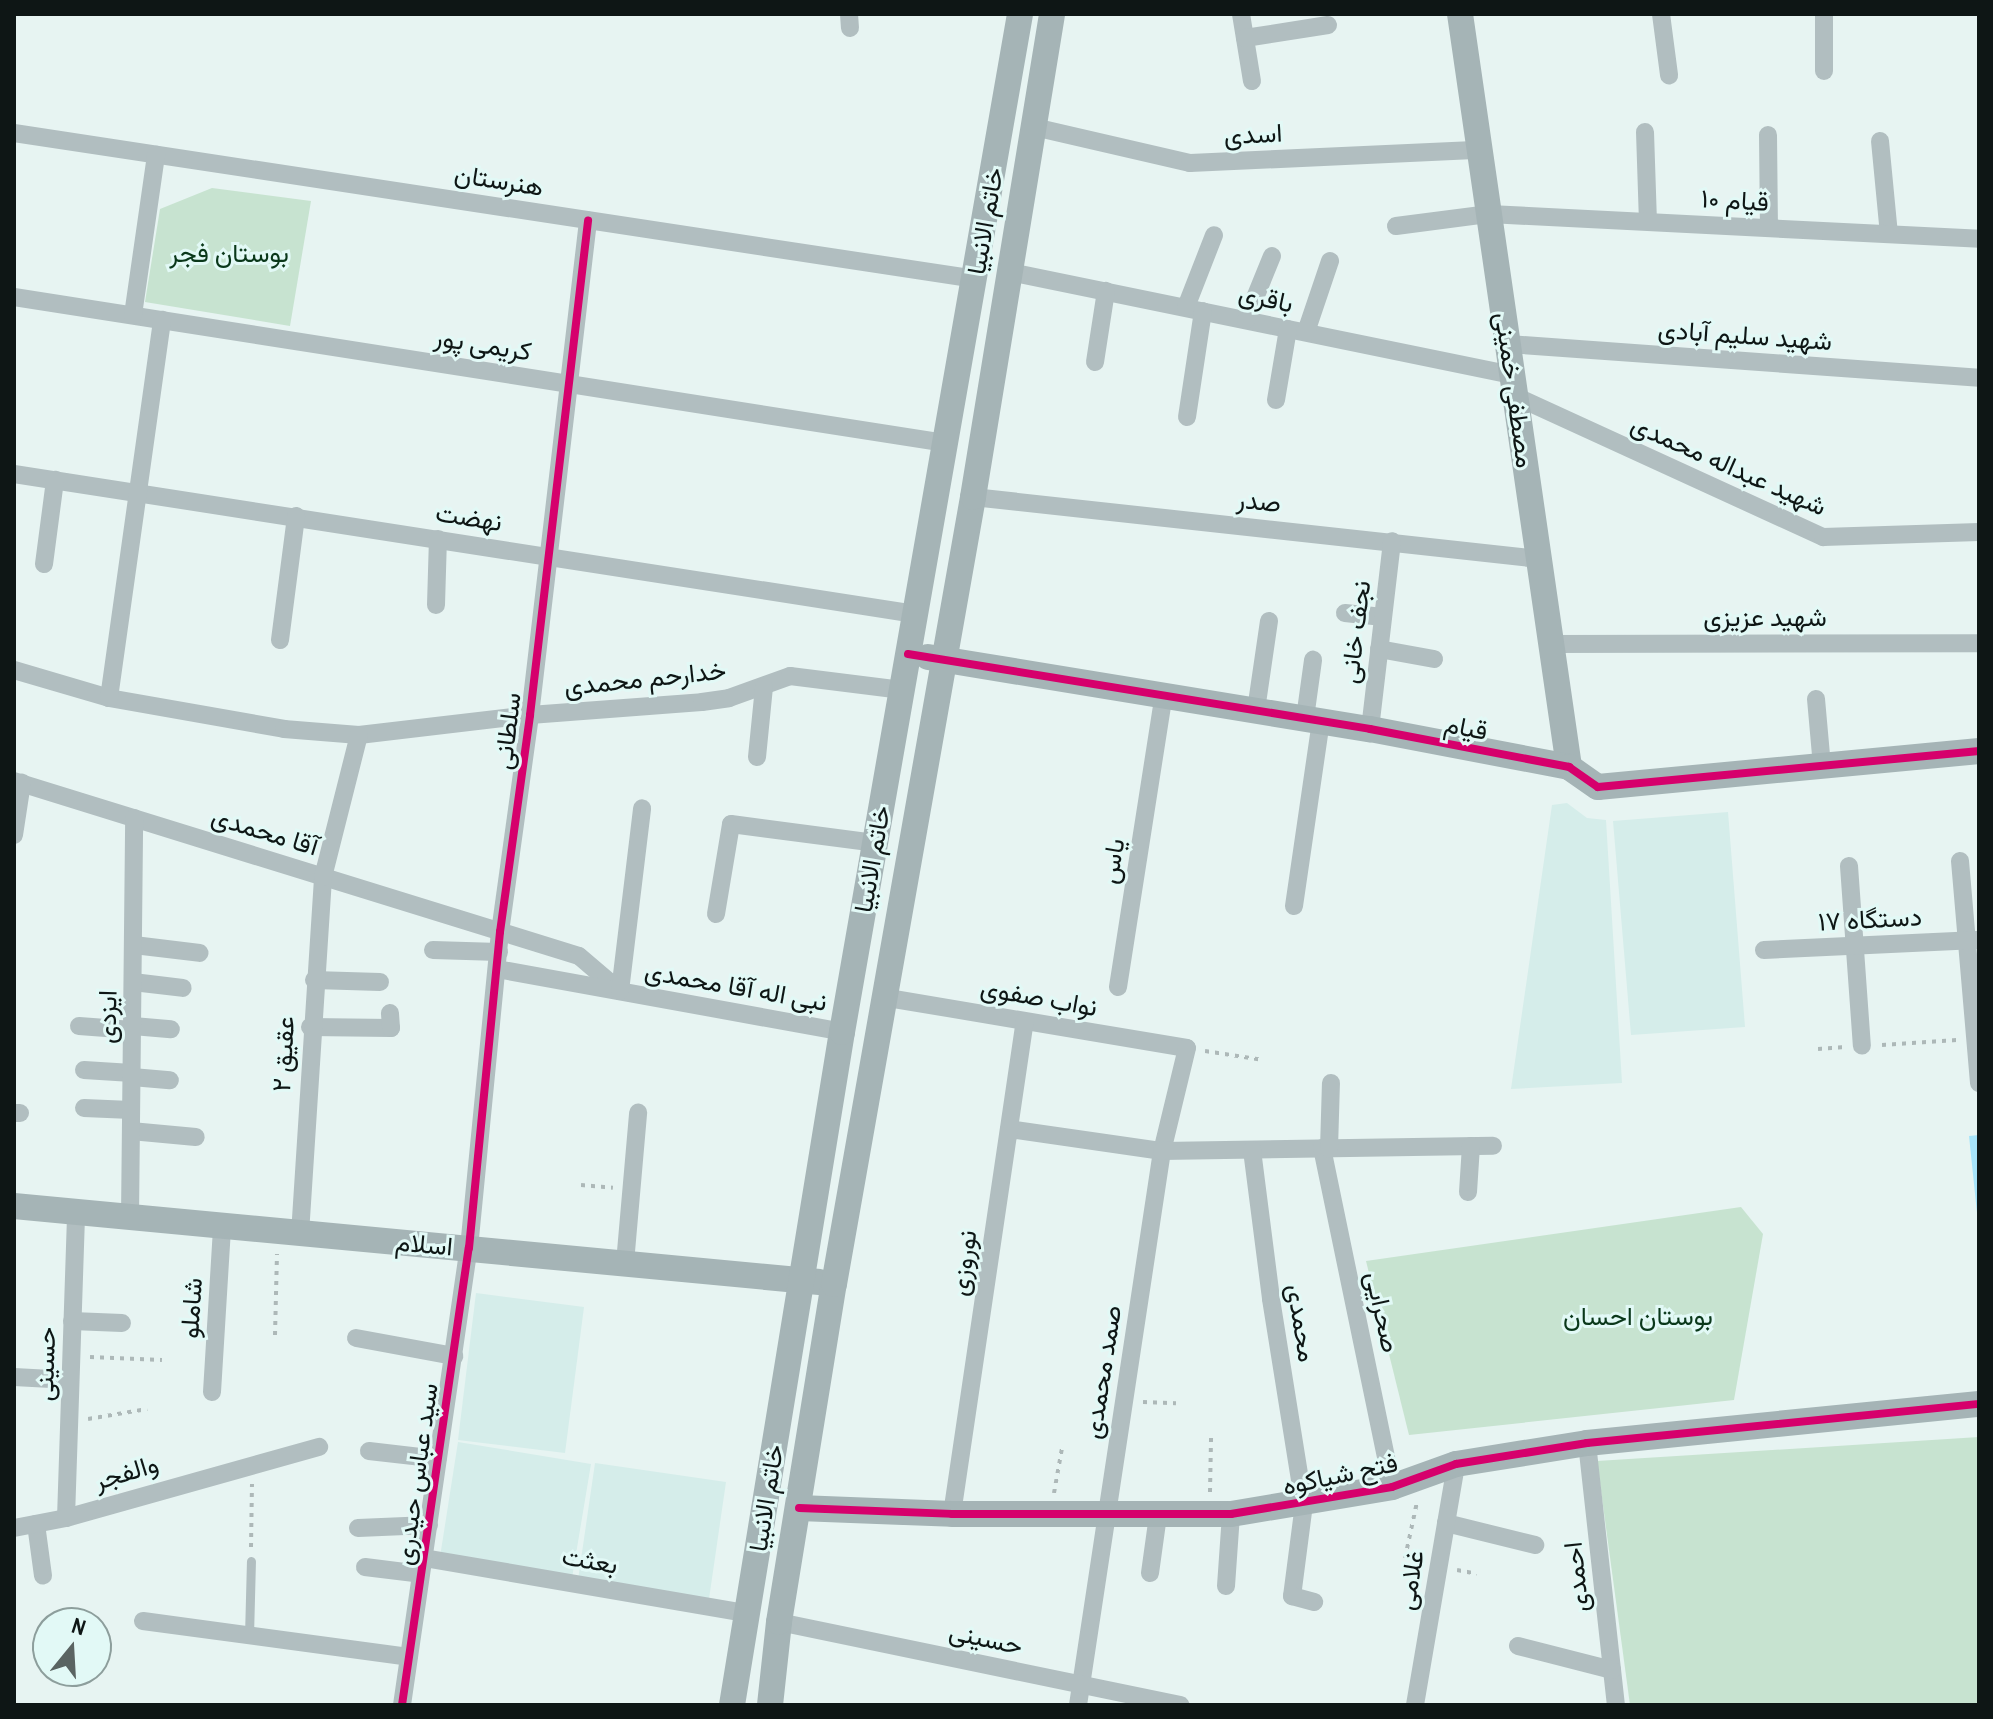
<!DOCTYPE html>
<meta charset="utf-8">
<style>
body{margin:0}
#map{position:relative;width:1993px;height:1719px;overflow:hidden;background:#e7f4f2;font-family:"Archivo Narrow",Vazirmatn,sans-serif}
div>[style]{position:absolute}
.built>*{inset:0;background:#d5edea}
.green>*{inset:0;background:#c7e3d0}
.water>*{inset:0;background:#a7e4fa}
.path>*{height:4px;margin-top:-2px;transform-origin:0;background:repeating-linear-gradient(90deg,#adb8b8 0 4px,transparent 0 10px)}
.lane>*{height:9px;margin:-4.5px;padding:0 4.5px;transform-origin:4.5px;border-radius:4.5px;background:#b1bec0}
.street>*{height:18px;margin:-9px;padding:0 9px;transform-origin:9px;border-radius:9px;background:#b1bec0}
.secondary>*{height:26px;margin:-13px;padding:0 13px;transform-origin:13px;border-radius:13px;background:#a5b4b6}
.cycleway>*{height:8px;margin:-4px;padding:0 4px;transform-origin:4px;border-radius:4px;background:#d6006c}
span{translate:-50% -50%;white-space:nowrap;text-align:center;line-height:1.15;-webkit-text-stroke:6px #e2f9f6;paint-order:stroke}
.street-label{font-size:26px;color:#0e1615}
.park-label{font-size:26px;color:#0a381a}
.frame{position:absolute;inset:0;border:16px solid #0e1615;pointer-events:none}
.north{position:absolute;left:32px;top:1607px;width:80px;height:80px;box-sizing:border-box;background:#e2f9f6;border:2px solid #8d9e9c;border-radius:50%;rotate:18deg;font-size:22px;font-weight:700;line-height:32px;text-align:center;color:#0e1615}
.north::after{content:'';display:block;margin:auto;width:28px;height:36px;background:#5a6462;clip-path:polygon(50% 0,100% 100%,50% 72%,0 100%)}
</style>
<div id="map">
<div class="built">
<i style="clip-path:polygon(1567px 803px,1587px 818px,1606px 820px,1622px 1083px,1511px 1089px,1552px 805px)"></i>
<i style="clip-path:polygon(1728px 812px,1745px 1027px,1631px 1035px,1613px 821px)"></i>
<i style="clip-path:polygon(476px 1293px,584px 1307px,565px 1453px,458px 1440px)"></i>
<i style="clip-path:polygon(458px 1442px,591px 1464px,572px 1578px,440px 1557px)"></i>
<i style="clip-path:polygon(595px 1463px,726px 1482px,709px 1599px,578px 1580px)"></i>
</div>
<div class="green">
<i style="clip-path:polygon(212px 188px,311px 201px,290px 326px,145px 302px,160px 209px)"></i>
<i style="clip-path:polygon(1741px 1207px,1763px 1234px,1734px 1400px,1409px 1435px,1366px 1261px)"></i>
<i style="clip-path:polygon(1979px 1437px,1979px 1705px,1630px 1705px,1597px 1461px)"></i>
</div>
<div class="water">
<i style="clip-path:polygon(1979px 1135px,1979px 1232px,1969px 1136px)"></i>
</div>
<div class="path">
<i style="left:1882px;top:1045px;width:75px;rotate:-3.8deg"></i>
<i style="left:1818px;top:1049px;width:27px;rotate:-4deg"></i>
<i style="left:1205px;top:1051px;width:59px;rotate:8.8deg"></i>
<i style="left:581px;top:1185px;width:32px;rotate:5deg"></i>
<i style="left:275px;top:1335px;width:81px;rotate:-88.6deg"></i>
<i style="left:90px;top:1357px;width:72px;rotate:2.4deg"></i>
<i style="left:1143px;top:1402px;width:33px;rotate:2deg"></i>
<i style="left:88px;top:1419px;width:60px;rotate:-9.6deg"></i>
<i style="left:1210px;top:1492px;width:54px;rotate:-88.9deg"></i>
<i style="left:1054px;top:1493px;width:46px;rotate:-79.9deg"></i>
<i style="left:251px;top:1547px;width:63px;rotate:-89.1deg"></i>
<i style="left:1405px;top:1558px;width:57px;rotate:-77.9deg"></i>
<i style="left:1457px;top:1570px;width:20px;rotate:11deg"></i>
</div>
<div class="lane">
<i style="left:249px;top:1636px;width:75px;rotate:-88.5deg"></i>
</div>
<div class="street">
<i style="left:849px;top:14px;width:14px;rotate:86deg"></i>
<i style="left:1241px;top:14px;width:68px;rotate:80.7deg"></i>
<i style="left:1661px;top:14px;width:62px;rotate:82.5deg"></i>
<i style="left:1245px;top:38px;width:84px;rotate:-8.9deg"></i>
<i style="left:1824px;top:71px;width:57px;rotate:-90deg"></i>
<i style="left:1034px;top:127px;width:160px;rotate:13deg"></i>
<i style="left:1190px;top:163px;width:290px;rotate:-2.6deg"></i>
<i style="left:1645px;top:132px;width:89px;rotate:88.1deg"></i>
<i style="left:14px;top:133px;width:973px;rotate:8.63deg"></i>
<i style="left:1768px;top:135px;width:93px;rotate:89.4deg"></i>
<i style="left:1880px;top:141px;width:93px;rotate:84.5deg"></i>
<i style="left:1396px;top:226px;width:94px;rotate:-7.4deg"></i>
<i style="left:1489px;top:214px;width:491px;rotate:2.9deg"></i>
<i style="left:1010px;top:272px;width:512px;rotate:11.59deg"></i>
<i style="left:14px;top:297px;width:942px;rotate:8.91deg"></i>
<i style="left:1186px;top:307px;width:77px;rotate:-68.7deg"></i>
<i style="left:133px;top:315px;width:162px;rotate:-81.8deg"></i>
<i style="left:1246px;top:320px;width:69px;rotate:-67.9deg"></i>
<i style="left:1306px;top:332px;width:75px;rotate:-71.3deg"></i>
<i style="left:1508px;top:344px;width:472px;rotate:4.1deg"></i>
<i style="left:1095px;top:362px;width:72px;rotate:-81.2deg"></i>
<i style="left:1515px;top:396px;width:339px;rotate:24.6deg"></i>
<i style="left:1823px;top:537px;width:156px;rotate:-1.8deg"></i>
<i style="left:1276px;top:400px;width:72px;rotate:-80.4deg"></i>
<i style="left:1187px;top:417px;width:107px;rotate:-81.4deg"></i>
<i style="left:14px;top:474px;width:912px;rotate:8.83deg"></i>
<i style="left:973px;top:497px;width:569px;rotate:6.25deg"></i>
<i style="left:44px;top:564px;width:85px;rotate:-82.5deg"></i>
<i style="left:436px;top:605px;width:66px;rotate:-88.3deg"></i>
<i style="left:1345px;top:613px;width:38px;rotate:6deg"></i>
<i style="left:280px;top:640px;width:125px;rotate:-82.6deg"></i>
<i style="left:1551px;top:644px;width:428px;rotate:-0.1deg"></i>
<i style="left:1379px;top:649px;width:56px;rotate:10.3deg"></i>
<i style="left:14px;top:670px;width:99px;rotate:16.4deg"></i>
<i style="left:109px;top:698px;width:178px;rotate:10deg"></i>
<i style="left:284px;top:729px;width:75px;rotate:4.6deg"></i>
<i style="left:359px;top:735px;width:172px;rotate:-6.7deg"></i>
<i style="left:530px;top:715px;width:172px;rotate:-4.3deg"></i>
<i style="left:702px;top:702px;width:27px;rotate:-8deg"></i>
<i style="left:729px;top:698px;width:65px;rotate:-19.8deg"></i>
<i style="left:790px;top:676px;width:113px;rotate:7.1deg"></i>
<i style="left:109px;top:698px;width:382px;rotate:-82deg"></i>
<i style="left:1816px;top:699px;width:67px;rotate:84.9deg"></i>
<i style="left:1256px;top:710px;width:90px;rotate:-81.7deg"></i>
<i style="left:1305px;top:718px;width:59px;rotate:-82.1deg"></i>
<i style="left:1370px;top:729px;width:189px;rotate:-83.3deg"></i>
<i style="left:757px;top:757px;width:70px;rotate:-84.3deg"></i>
<i style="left:14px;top:781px;width:591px;rotate:17.21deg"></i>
<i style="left:579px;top:956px;width:54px;rotate:40.5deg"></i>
<i style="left:14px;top:835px;width:53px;rotate:-81.3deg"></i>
<i style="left:1960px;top:861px;width:223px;rotate:85.1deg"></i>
<i style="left:1849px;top:866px;width:180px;rotate:85.9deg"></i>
<i style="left:1294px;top:906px;width:187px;rotate:-81.7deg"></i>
<i style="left:716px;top:914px;width:91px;rotate:-80.5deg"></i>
<i style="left:731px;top:824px;width:145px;rotate:7.5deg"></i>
<i style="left:134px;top:945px;width:66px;rotate:6.9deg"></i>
<i style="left:433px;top:950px;width:66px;rotate:1.7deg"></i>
<i style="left:1764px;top:950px;width:213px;rotate:-2.7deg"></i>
<i style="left:497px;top:969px;width:351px;rotate:10.3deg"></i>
<i style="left:314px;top:980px;width:66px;rotate:1.7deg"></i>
<i style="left:133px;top:982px;width:50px;rotate:6.8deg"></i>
<i style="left:1118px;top:987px;width:297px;rotate:-81.1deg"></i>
<i style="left:620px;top:991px;width:184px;rotate:-83.1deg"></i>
<i style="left:882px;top:997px;width:309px;rotate:9.5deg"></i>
<i style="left:1187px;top:1048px;width:106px;rotate:103.6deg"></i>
<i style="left:1162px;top:1151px;width:560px;rotate:98.62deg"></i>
<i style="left:79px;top:1026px;width:54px;rotate:4.2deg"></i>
<i style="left:133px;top:1026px;width:38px;rotate:5deg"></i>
<i style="left:310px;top:1027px;width:81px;rotate:0.7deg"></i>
<i style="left:391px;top:1028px;width:15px;rotate:-94deg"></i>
<i style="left:84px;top:1070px;width:48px;rotate:3.6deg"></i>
<i style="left:132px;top:1077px;width:38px;rotate:5deg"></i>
<i style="left:84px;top:1108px;width:47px;rotate:2.4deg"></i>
<i style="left:14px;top:1113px;width:6px"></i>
<i style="left:1009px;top:1129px;width:155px;rotate:8.2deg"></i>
<i style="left:1162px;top:1151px;width:331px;rotate:-0.9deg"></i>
<i style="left:131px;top:1131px;width:65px;rotate:5.3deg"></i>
<i style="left:1322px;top:1148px;width:346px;rotate:78.3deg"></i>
<i style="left:1329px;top:1149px;width:66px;rotate:-88.3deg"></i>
<i style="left:1252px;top:1150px;width:150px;rotate:82.7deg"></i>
<i style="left:1271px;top:1299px;width:208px;rotate:80.9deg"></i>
<i style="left:1304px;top:1504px;width:93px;rotate:97.4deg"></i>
<i style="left:1292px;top:1596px;width:23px;rotate:15deg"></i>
<i style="left:1468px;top:1192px;width:46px;rotate:-86.3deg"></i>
<i style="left:130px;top:1217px;width:399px;rotate:-89.4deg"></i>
<i style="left:300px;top:1234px;width:358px;rotate:-86.3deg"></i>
<i style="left:323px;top:877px;width:146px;rotate:-75.8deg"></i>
<i style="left:625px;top:1263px;width:151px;rotate:-85deg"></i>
<i style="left:72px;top:1321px;width:50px;rotate:2.3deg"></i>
<i style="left:356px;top:1338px;width:100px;rotate:10.4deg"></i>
<i style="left:14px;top:1377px;width:56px;rotate:3.1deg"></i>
<i style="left:212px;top:1392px;width:165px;rotate:-86.5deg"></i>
<i style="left:1587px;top:1443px;width:264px;rotate:83.7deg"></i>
<i style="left:369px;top:1451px;width:69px;rotate:6.6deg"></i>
<i style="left:952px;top:1514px;width:498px;rotate:-81.6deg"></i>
<i style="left:66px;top:1518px;width:306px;rotate:-88.1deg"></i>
<i style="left:1446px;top:1523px;width:92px;rotate:13.9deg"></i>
<i style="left:36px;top:1524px;width:52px;rotate:82.3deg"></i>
<i style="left:14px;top:1528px;width:53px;rotate:-10.9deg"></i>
<i style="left:66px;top:1518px;width:263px;rotate:-15.7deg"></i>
<i style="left:358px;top:1528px;width:71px;rotate:-2.4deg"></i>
<i style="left:424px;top:1558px;width:328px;rotate:9.7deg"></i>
<i style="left:365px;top:1567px;width:56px;rotate:7.1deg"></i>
<i style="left:1150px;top:1573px;width:59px;rotate:-82.1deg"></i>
<i style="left:1226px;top:1586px;width:72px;rotate:-86deg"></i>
<i style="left:143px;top:1621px;width:268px;rotate:7.7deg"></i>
<i style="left:779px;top:1622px;width:410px;rotate:11.7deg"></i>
<i style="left:1518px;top:1646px;width:97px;rotate:14.3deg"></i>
<i style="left:402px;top:1705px;width:462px;rotate:-81.7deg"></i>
<i style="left:469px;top:1248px;width:318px;rotate:-84.4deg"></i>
<i style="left:500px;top:932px;width:219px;rotate:-82.1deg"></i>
<i style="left:530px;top:715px;width:498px;rotate:-83.3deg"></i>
<i style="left:1415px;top:1705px;width:244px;rotate:-80.3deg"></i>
</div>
<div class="secondary">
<i style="left:1460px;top:14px;width:761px;rotate:81.76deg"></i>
<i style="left:928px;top:657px;width:448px;rotate:9.3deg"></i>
<i style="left:1370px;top:729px;width:203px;rotate:10.8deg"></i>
<i style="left:1569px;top:767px;width:35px;rotate:35deg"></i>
<i style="left:1598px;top:787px;width:383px;rotate:-5.4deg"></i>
<i style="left:14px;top:1206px;width:809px;rotate:5.39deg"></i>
<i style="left:799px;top:1508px;width:153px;rotate:2.2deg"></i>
<i style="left:952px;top:1514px;width:279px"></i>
<i style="left:1231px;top:1514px;width:163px;rotate:-9.5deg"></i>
<i style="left:1392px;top:1487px;width:68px;rotate:-19.8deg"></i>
<i style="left:1456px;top:1464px;width:133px;rotate:-9.1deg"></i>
<i style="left:1587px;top:1443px;width:394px;rotate:-5.7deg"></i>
<i style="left:732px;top:1705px;width:682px;rotate:-80.72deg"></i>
<i style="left:842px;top:1032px;width:1033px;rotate:-80.08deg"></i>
<i style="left:770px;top:1705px;width:83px;rotate:-83.8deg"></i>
<i style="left:779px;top:1622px;width:342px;rotate:-80.8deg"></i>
<i style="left:834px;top:1284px;width:799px;rotate:-79.98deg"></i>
<i style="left:973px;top:497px;width:489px;rotate:-80.7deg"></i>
</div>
<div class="cycleway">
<i style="left:908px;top:654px;width:468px;rotate:9.2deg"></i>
<i style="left:1370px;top:729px;width:203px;rotate:10.8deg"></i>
<i style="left:1569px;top:767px;width:35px;rotate:35deg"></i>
<i style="left:1598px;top:787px;width:383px;rotate:-5.4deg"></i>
<i style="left:799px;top:1508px;width:153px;rotate:2.2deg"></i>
<i style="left:952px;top:1514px;width:279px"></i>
<i style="left:1231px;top:1514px;width:163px;rotate:-9.5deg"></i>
<i style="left:1392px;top:1487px;width:68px;rotate:-19.8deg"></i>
<i style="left:1456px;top:1464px;width:133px;rotate:-9.1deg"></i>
<i style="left:1587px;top:1443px;width:394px;rotate:-5.7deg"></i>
<i style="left:402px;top:1705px;width:462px;rotate:-81.7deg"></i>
<i style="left:469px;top:1248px;width:318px;rotate:-84.4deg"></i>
<i style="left:500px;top:932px;width:219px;rotate:-82.1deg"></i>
<i style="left:530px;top:715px;width:498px;rotate:-83.3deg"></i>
</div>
<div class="street-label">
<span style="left:1253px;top:134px;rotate:-3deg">اسدی</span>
<span style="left:499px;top:180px;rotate:9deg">هنرستان</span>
<span style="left:1735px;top:200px;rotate:3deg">قیام ۱۰</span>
<span style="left:985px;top:221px;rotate:-80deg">خاتم الانبیا</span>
<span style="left:1266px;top:298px;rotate:12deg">باقری</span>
<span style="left:1745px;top:335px;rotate:4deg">شهید سلیم آبادی</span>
<span style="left:483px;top:344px;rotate:9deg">کریمی پور</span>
<span style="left:1515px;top:390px;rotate:82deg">مصطفی خمینی</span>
<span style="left:1729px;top:465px;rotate:24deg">شهید عبداله محمدی</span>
<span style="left:1259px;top:501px;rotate:6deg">صدر</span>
<span style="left:469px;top:517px;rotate:9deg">نهضت</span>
<span style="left:1765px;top:617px">شهید عزیزی</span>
<span style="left:1355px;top:632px;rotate:-83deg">نجف خانی</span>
<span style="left:645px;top:678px;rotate:-6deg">خدارحم محمدی</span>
<span style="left:1466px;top:727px;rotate:11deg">قیام</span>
<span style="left:507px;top:731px;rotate:-83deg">سلطانی</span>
<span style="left:265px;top:831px;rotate:17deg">آقا محمدی</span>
<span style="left:872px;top:859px;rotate:-80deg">خاتم الانبیا</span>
<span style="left:1112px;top:861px;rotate:-81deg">یاس</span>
<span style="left:1870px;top:919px;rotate:-3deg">۱۷ دستگاه</span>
<span style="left:736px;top:986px;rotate:10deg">نبی اله آقا محمدی</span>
<span style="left:1039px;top:997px;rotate:10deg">نواب صفوی</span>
<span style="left:107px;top:1017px;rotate:-89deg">ایزدی</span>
<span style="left:283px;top:1054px;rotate:-87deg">عقیق ۲</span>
<span style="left:424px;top:1244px;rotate:5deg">اسلام</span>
<span style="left:963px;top:1263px;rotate:-82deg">نوروزی</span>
<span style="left:191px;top:1308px;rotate:-86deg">شاملو</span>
<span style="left:1383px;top:1312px;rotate:78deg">صحرایی</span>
<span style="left:1302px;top:1323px;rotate:81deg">محمدی</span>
<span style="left:45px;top:1364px;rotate:-88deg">حسینی</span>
<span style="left:1102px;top:1372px;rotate:-81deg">صمد محمدی</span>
<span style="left:126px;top:1472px;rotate:-17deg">والفجر</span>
<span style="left:416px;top:1474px;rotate:-82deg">سید عباس حیدری</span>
<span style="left:1340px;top:1474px;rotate:-12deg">فتح شیاکوه</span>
<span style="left:766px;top:1498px;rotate:-81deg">خاتم الانبیا</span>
<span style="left:590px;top:1560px;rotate:10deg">بعثت</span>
<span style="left:1576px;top:1577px;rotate:-96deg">احمدی</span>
<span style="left:1410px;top:1580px;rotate:-80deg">غلامی</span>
<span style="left:986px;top:1638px;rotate:12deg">حسینی</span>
</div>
<div class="park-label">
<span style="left:229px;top:253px">بوستان فجر</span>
<span style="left:1638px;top:1316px">بوستان احسان</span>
</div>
<div class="frame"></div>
<div class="north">N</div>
</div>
